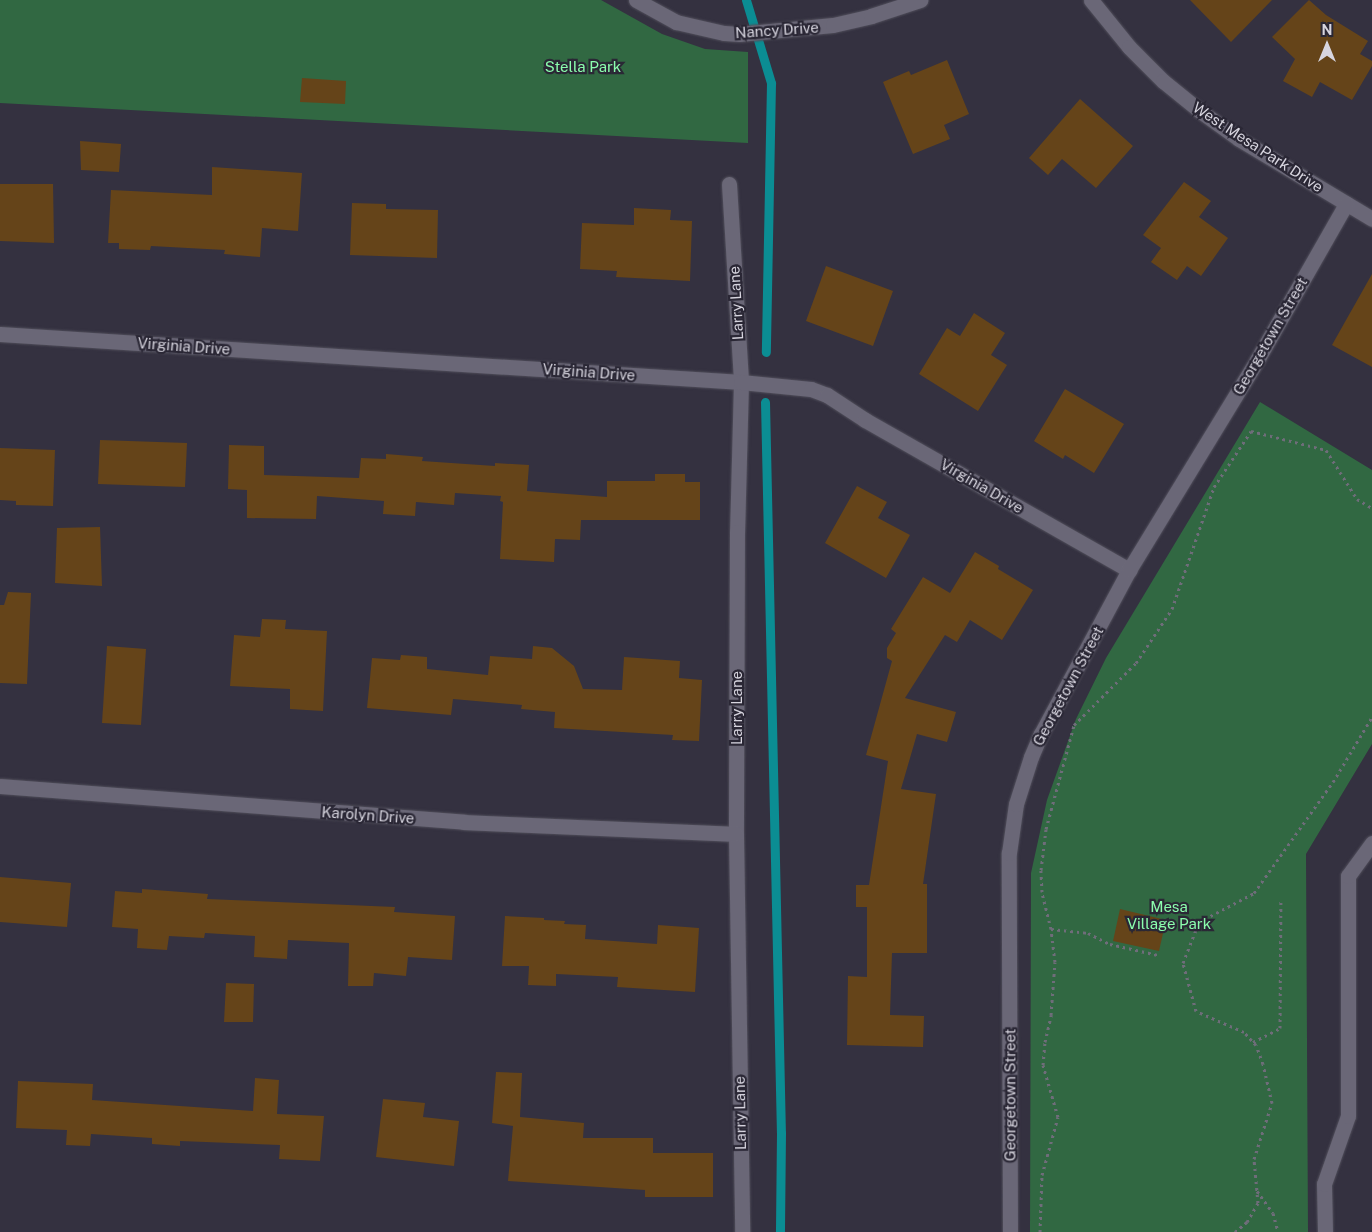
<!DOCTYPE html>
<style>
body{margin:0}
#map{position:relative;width:1372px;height:1232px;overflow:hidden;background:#343140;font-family:"Public Sans",sans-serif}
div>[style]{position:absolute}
.green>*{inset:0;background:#316842}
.stream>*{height:9px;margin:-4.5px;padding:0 4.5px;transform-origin:4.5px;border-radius:4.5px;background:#0b8d93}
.building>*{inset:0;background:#654419}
.path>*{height:3px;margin-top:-1.5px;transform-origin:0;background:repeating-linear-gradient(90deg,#6f6d7a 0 2.5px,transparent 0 6.5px)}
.roads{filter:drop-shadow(0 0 1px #504e5a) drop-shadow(0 0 1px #504e5a)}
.lane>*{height:15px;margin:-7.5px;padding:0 7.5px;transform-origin:7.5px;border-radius:7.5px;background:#6a6777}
.street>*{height:15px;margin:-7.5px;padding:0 7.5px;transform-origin:7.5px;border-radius:7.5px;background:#6a6777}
span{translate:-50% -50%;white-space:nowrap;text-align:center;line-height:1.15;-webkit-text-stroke:4.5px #2a2735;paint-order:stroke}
.street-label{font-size:15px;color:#d7d5df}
.park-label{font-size:15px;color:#8bfdad}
.north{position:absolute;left:1302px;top:20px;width:50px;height:50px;-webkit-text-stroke:4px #2a2735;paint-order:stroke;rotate:0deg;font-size:14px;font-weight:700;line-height:20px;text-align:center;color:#d7d5df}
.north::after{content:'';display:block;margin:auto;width:18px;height:22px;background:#d7d5df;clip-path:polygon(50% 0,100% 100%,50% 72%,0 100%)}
</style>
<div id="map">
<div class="green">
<i style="clip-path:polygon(0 0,601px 0,662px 34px,705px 49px,748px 52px,748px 143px,0 103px)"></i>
<i style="clip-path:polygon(1260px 402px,1372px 470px,1372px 744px,1306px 854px,1308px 1232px,1030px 1232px,1031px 873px,1047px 800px,1076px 719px,1106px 658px)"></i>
</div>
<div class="stream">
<i style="left:746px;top:0;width:87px;rotate:73.2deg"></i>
<i style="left:771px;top:83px;width:269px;rotate:91.1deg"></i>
<i style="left:765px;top:402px;width:731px;rotate:88.75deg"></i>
<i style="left:781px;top:1133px;width:99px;rotate:90.6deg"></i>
</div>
<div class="building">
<i style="clip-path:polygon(1190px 0,1272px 0,1231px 42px)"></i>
<i style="clip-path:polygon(1309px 0,1326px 15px,1368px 41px,1360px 54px,1372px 61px,1372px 66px,1352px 100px,1320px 82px,1312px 97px,1283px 81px,1295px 59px,1272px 37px)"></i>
<i style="clip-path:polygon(947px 60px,969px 114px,944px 125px,950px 139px,913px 154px,883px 82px,909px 71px,911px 75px)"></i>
<i style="clip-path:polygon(302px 78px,346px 81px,345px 104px,300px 102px)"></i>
<i style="clip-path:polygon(1080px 99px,1133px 146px,1096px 188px,1062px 159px,1048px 175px,1029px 158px)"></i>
<i style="clip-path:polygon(80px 141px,121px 144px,119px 172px,81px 170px)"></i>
<i style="clip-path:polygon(212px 167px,302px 173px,298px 231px,262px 228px,260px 257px,224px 254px,225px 250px,151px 246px,150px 250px,119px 249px,119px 243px,108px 243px,111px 190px,212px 195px)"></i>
<i style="clip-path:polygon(1184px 182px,1211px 201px,1199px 217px,1228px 238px,1201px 276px,1187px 266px,1177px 280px,1151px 262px,1161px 248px,1143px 235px)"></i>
<i style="clip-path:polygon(0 184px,53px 184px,54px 243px,0 241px)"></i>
<i style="clip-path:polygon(352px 203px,386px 204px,386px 209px,438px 210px,437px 258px,350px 255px)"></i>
<i style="clip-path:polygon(634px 208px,671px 210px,670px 220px,692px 221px,690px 281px,616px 277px,617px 271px,580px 269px,582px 223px,634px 225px)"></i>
<i style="clip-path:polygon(826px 266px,893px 291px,873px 346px,806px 321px)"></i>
<i style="clip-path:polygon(1372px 274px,1372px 367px,1332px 345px)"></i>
<i style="clip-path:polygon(974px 313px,1005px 333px,991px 355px,1007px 365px,978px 411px,919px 374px,947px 328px,960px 336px)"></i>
<i style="clip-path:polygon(1065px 389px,1124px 424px,1094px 473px,1065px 455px,1063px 459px,1034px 441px)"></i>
<i style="clip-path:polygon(100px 440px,187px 443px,185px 487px,98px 484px)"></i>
<i style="clip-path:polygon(229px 445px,264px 446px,264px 475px,359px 478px,361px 458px,386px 459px,386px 454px,423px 457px,422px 461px,495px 466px,495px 463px,529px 465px,527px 491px,607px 497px,607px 481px,655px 481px,655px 474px,685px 474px,685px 482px,700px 482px,700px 520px,581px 520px,580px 540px,555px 539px,554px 562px,500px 559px,503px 502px,500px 501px,501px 496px,455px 493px,454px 505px,416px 502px,415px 516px,383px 514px,384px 501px,317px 496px,316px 519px,247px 518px,247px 490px,228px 489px)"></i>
<i style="clip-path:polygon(0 448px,55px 450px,53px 506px,16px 505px,16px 501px,0 500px)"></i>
<i style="clip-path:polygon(857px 486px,887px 502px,878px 518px,910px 535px,886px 578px,825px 543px)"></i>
<i style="clip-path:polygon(100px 527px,102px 586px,55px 583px,57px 528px)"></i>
<i style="clip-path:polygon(975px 552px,999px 566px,998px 569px,1033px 590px,1002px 640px,970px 620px,957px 642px,945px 635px,905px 698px,956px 712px,947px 742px,917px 734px,901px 789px,936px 794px,923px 884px,927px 884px,927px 953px,892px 953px,890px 1015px,924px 1016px,923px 1047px,847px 1045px,848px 976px,867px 977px,867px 907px,856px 907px,856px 885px,869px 885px,888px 761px,866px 755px,892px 661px,887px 658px,887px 648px,896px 633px,891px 629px,923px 577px,950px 593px)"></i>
<i style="clip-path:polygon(8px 592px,31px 593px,27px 684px,0 683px,0 605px,4px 605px)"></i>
<i style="clip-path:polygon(262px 619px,286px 620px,285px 629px,327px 631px,323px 711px,290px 709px,290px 689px,230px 686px,234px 635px,260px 637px)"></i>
<i style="clip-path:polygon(107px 646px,146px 649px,141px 725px,102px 723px)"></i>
<i style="clip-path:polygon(533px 646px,552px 648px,574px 666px,583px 689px,622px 690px,624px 657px,680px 661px,679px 678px,702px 680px,699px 741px,672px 740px,673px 735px,554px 728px,555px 712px,521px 709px,522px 705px,453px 699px,451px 715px,367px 708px,372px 658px,400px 660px,401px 655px,427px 657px,427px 669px,488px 675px,490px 656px,532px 659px)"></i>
<i style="clip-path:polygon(0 877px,71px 883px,67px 927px,0 922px)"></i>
<i style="clip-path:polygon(142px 889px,208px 894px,207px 899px,395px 907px,394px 912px,455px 916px,452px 960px,408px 957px,406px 976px,374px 973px,373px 986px,348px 986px,349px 943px,288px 940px,287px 959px,254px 957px,255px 936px,205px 933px,204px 938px,169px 936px,167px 950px,137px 948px,138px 929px,112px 927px,115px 891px,142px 893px)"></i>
<i style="clip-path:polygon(1120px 909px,1166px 920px,1159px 951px,1113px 941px)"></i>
<i style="clip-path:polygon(505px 916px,544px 918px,544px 920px,565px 921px,564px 924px,586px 925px,585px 939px,657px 944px,658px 925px,699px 928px,695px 992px,617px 987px,618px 977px,556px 974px,556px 986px,528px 985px,529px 966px,502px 966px)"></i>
<i style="clip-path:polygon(226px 983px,254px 984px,253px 1022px,224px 1022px)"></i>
<i style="clip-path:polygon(496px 1072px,522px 1073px,520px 1117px,584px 1123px,583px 1138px,653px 1138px,653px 1153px,713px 1153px,713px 1197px,645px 1197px,645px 1190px,508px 1181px,513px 1126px,492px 1123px)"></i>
<i style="clip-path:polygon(255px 1078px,279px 1080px,277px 1114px,324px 1116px,320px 1161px,279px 1159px,280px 1145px,180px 1141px,180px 1146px,152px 1144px,152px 1138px,91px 1134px,90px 1146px,66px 1145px,67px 1130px,16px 1128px,18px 1081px,93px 1084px,92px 1100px,253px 1111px)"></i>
<i style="clip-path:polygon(383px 1099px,425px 1103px,423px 1117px,459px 1121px,454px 1166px,376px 1157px)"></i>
</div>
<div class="path">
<i style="left:1051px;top:929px;width:37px;rotate:6deg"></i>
<i style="left:1088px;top:933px;width:25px;rotate:27deg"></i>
<i style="left:1110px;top:944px;width:49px;rotate:12.9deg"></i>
<i style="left:1253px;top:1042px;width:30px;rotate:-27deg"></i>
<i style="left:1280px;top:1028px;width:129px;rotate:-89.6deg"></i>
<i style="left:1257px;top:1191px;width:27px;rotate:54deg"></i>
<i style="left:1273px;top:1213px;width:20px;rotate:75deg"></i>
<i style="left:1040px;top:1232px;width:57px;rotate:-88deg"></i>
<i style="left:1042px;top:1175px;width:60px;rotate:-74.6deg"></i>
<i style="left:1058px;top:1117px;width:54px;rotate:-106.1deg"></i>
<i style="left:1043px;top:1065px;width:23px;rotate:-85deg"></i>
<i style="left:1045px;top:1042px;width:28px;rotate:-77deg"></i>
<i style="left:1051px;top:1015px;width:53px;rotate:-85.7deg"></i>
<i style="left:1055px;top:962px;width:33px;rotate:-97deg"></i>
<i style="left:1051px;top:929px;width:38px;rotate:-104deg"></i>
<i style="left:1042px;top:892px;width:22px;rotate:-93deg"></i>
<i style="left:1041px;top:870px;width:41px;rotate:-83deg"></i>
<i style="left:1046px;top:829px;width:108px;rotate:-74.9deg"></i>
<i style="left:1074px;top:725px;width:88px;rotate:-45deg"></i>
<i style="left:1136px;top:663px;width:65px;rotate:-56.3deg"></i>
<i style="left:1172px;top:609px;width:129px;rotate:-71deg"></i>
<i style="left:1214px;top:487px;width:67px;rotate:-56.5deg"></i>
<i style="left:1251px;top:431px;width:77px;rotate:14.2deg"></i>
<i style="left:1326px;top:450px;width:58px;rotate:57.7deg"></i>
<i style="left:1357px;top:499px;width:17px;rotate:31deg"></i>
<i style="left:1235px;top:1232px;width:16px;rotate:-40deg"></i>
<i style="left:1247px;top:1222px;width:22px;rotate:-60deg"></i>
<i style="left:1258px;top:1203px;width:44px;rotate:-95.2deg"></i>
<i style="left:1254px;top:1159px;width:59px;rotate:-72.2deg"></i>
<i style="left:1272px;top:1103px;width:40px;rotate:-103deg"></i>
<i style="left:1263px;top:1064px;width:20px;rotate:-110deg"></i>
<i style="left:1256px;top:1045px;width:18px;rotate:-133deg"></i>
<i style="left:1244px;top:1032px;width:52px;rotate:-156.4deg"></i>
<i style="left:1196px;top:1011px;width:50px;rotate:-105.2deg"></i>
<i style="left:1183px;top:963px;width:44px;rotate:-68.7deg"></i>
<i style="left:1199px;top:922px;width:62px;rotate:-27.8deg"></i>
<i style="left:1254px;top:893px;width:136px;rotate:-54.6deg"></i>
<i style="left:1333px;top:782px;width:76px;rotate:-59deg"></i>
</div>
<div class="roads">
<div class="lane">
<i style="left:1325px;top:1232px;width:48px;rotate:-91.2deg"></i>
<i style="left:1324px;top:1184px;width:72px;rotate:-70.6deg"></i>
<i style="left:1348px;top:1116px;width:240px;rotate:-90deg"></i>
<i style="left:1348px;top:876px;width:41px;rotate:-54deg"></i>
</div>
<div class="street">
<i style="left:636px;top:0;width:46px;rotate:28.8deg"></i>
<i style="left:676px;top:22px;width:49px;rotate:12.9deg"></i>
<i style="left:724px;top:33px;width:15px;rotate:4deg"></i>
<i style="left:739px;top:34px;width:94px;rotate:-5.5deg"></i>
<i style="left:833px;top:25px;width:39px;rotate:-13deg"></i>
<i style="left:871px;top:16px;width:52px;rotate:-18.1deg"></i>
<i style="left:1091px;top:0;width:60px;rotate:51deg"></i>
<i style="left:1129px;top:47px;width:48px;rotate:45deg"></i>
<i style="left:1163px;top:81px;width:48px;rotate:39deg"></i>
<i style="left:1200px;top:111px;width:48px;rotate:35.7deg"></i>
<i style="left:1239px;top:139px;width:155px;rotate:31deg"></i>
<i style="left:729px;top:184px;width:198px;rotate:86.5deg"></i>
<i style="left:741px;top:382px;width:150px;rotate:91.5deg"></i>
<i style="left:737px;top:532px;width:302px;rotate:90.2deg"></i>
<i style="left:736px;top:834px;width:398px;rotate:89.1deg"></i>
<i style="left:0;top:334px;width:743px;rotate:3.71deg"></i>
<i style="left:741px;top:382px;width:70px;rotate:5.7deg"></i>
<i style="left:811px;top:389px;width:17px;rotate:21deg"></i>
<i style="left:827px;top:395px;width:45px;rotate:33.3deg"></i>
<i style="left:865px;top:420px;width:304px;rotate:29.6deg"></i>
<i style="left:0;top:786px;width:465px;rotate:4.4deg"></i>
<i style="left:464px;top:822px;width:272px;rotate:2.5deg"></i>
<i style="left:1010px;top:1232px;width:379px;rotate:-90.2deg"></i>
<i style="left:1009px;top:853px;width:49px;rotate:-81.9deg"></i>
<i style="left:1016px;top:804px;width:49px;rotate:-72.3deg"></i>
<i style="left:1031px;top:757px;width:25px;rotate:-67deg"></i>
<i style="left:1041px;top:734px;width:186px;rotate:-61.8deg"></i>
<i style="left:1129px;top:570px;width:246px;rotate:-58.6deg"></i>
<i style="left:1257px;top:360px;width:180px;rotate:-60.3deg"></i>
</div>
</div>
<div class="street-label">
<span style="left:777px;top:30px;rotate:-4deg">Nancy Drive</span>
<span style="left:1258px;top:147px;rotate:33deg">West Mesa Park Drive</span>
<span style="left:736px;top:303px;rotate:-93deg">Larry Lane</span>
<span style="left:1270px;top:336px;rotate:-60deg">Georgetown Street</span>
<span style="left:184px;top:346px;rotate:4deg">Virginia Drive</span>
<span style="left:589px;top:372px;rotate:4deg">Virginia Drive</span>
<span style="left:982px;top:486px;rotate:30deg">Virginia Drive</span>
<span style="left:1068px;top:686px;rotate:-62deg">Georgetown Street</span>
<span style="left:737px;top:708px;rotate:-90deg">Larry Lane</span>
<span style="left:368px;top:815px;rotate:4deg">Karolyn Drive</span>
<span style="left:1010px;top:1095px;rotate:-90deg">Georgetown Street</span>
<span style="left:740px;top:1113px;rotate:-91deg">Larry Lane</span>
</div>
<div class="park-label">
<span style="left:583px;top:67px">Stella Park</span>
<span style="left:1169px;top:915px">Mesa<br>Village Park</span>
</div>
<div class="north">N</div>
</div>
